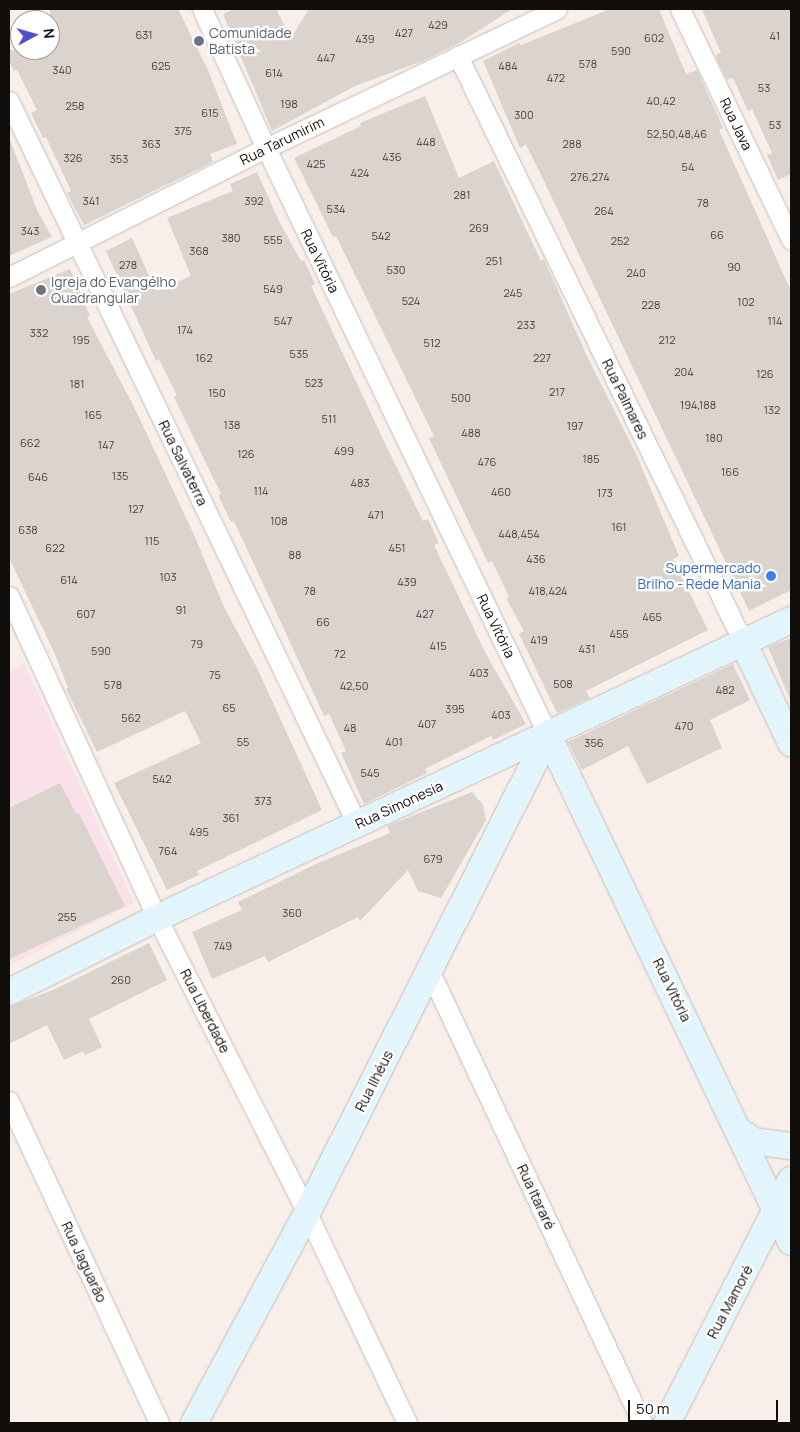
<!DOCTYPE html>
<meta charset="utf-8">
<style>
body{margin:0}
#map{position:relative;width:800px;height:1432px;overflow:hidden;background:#f8efea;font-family:Manrope,sans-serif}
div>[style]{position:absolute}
.education>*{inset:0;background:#f9e0e9}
.building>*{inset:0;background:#dbd3cd}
.roads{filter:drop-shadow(0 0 1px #c6bdb8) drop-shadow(0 0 1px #c6bdb8)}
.street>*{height:19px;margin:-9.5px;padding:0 9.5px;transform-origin:9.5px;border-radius:9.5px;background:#fff}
.secondary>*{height:26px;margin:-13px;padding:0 13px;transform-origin:13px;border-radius:13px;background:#e3f5fc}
.dots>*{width:14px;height:14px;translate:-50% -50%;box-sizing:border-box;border:2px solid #fff;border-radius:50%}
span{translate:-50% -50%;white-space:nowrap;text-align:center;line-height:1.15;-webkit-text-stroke:4.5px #fff;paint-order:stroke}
.number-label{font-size:11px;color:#433e3c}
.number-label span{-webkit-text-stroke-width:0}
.worship-label{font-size:14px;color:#5b616d}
.left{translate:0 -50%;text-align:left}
.street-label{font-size:14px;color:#100d0b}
.shop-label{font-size:14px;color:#366cbe}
.right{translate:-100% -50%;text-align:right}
.frame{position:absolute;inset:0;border:10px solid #100d0b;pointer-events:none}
.north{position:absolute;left:10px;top:10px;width:50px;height:50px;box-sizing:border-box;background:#fff;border:1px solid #9f9e9d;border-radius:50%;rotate:84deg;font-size:14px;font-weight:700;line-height:20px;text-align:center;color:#100d0b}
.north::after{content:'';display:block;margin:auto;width:18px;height:22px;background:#5051c7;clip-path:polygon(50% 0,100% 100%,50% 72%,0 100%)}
.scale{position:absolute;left:628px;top:1400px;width:150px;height:22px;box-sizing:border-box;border:2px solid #100d0b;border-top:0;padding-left:6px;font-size:15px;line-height:18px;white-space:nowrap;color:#100d0b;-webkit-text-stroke:4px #fff;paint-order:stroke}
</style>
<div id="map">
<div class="education">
<i style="clip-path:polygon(24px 663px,134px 903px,9px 965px,9px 671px)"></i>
</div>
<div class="building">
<i style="clip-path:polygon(50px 9px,178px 9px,208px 70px,237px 144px,210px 154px,213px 162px,84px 225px,67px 193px,71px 191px,46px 137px,43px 138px,31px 113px,37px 110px,17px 70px,14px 71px,9px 61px,9px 50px,50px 50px)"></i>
<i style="clip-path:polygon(234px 9px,276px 9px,291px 38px,309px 9px,512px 9px,461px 42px,425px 60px,355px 86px,272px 131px,223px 14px)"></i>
<i style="clip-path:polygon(610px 9px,659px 9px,686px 74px,697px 70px,706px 90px,723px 128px,719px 130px,791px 291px,791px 590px,749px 611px,542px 177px,526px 145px,520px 148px,483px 61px,519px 43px,521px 45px)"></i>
<i style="clip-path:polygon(702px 9px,791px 9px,791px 174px,778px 180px,767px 155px,772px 153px,752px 109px,748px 111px,733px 78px,727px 80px,717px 60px,717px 54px,721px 53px)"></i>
<i style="clip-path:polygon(425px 96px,459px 178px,494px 161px,541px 261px,544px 259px,586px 354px,637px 456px,679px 556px,673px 559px,708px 630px,586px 691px,590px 698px,557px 713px,519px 634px,524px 631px,506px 598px,509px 597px,492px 561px,488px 563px,429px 438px,434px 436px,336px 236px,333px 237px,294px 158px,361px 126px,360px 123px)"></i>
<i style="clip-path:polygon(9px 137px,37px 210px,52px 237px,9px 256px)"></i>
<i style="clip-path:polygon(257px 172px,279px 221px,301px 261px,304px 260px,315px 284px,311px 286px,390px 454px,423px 521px,428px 519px,439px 543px,434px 545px,486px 654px,526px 724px,493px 740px,491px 736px,425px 769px,427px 773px,364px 804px,341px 753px,346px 751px,329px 714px,324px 716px,234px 521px,231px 522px,218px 495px,221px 494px,174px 397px,177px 396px,159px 359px,156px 361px,106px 251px,132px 238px,156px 291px,191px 276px,167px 218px,233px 191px,230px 184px)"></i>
<i style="clip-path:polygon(70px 269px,90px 316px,87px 317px,136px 411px,195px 537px,224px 607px,258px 670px,322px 810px,197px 871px,199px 875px,167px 890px,114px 783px,201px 743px,185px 711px,97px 752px,66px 689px,68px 688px,55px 654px,9px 558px,9px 294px)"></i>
<i style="clip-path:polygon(791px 638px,791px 702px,768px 647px)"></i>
<i style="clip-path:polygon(733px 664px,750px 700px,710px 720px,722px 748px,647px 784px,628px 746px,582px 770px,568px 742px)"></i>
<i style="clip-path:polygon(60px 783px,76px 814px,79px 813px,125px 906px,9px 959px,9px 808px)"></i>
<i style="clip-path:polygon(472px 792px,483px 805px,486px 820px,441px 898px,418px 891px,408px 870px,360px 921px,358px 917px,268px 962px,265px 956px,212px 979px,192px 932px,242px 910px,238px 902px,316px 864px,390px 833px,387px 826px)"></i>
<i style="clip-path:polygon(149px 943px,167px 980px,89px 1019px,102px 1047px,85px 1055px,83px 1051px,64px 1060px,47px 1025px,9px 1044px,9px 1007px,53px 990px)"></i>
</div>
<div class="roads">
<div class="street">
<i style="left:202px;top:9px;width:153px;rotate:65.3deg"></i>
<i style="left:266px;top:148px;width:651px;rotate:64.34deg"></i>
<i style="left:680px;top:9px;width:256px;rotate:64.3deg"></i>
<i style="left:458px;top:56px;width:654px;rotate:64.06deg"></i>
<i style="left:9px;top:101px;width:802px;rotate:64.3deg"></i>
<i style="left:9px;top:277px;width:288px;rotate:-26.7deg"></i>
<i style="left:266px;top:148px;width:322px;rotate:-25.5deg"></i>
<i style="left:9px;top:596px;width:354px;rotate:65.3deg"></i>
<i style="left:157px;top:918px;width:331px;rotate:63deg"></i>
<i style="left:307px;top:1213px;width:233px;rotate:64.5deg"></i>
<i style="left:430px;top:972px;width:498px;rotate:64.8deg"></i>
<i style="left:9px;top:1101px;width:355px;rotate:65deg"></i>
</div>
<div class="secondary">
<i style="left:744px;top:644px;width:110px;rotate:64.6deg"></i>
<i style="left:548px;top:735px;width:562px;rotate:64.39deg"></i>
<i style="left:9px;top:992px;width:165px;rotate:-26.6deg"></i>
<i style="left:157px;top:918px;width:701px;rotate:-25.18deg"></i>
<i style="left:740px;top:1132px;width:17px;rotate:33deg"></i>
<i style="left:754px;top:1141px;width:37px;rotate:8deg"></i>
<i style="left:194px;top:1423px;width:238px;rotate:-61.7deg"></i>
<i style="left:307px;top:1213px;width:535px;rotate:-63.24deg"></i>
<i style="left:667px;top:1423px;width:273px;rotate:-63deg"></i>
</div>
</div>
<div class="dots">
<i style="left:199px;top:41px;background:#6b7280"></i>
<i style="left:41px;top:290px;background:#6b7280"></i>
<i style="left:771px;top:576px;background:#3f7fe0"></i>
</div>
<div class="number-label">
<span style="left:438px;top:25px">429</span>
<span style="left:404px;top:33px">427</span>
<span style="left:144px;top:35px">631</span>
<span style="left:775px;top:36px">41</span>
<span style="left:654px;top:38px">602</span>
<span style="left:365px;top:39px">439</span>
<span style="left:621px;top:51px">590</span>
<span style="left:326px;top:58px">447</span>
<span style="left:588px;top:64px">578</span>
<span style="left:161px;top:66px">625</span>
<span style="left:508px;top:66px">484</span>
<span style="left:62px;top:70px">340</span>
<span style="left:274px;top:73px">614</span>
<span style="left:556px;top:78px">472</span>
<span style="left:764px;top:88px">53</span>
<span style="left:661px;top:101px">40,42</span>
<span style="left:289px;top:104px">198</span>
<span style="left:75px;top:106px">258</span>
<span style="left:210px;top:113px">615</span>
<span style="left:524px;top:115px">300</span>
<span style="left:775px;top:125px">53</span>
<span style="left:183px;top:131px">375</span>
<span style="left:677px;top:134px">52,50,48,46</span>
<span style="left:426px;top:142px">448</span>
<span style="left:151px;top:144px">363</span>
<span style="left:572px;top:144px">288</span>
<span style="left:392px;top:157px">436</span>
<span style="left:73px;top:158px">326</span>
<span style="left:119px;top:159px">353</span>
<span style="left:316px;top:164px">425</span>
<span style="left:688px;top:167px">54</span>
<span style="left:360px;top:173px">424</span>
<span style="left:590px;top:177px">276,274</span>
<span style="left:462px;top:195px">281</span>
<span style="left:91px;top:201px">341</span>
<span style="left:254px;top:201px">392</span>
<span style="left:703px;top:203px">78</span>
<span style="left:336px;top:209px">534</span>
<span style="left:604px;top:211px">264</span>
<span style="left:479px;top:228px">269</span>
<span style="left:30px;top:231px">343</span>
<span style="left:717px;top:235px">66</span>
<span style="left:381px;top:236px">542</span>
<span style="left:231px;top:238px">380</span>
<span style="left:273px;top:240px">555</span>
<span style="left:620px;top:241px">252</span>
<span style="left:199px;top:251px">368</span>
<span style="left:494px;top:261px">251</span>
<span style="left:128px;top:265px">278</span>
<span style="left:734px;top:267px">90</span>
<span style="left:396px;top:270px">530</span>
<span style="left:636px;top:273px">240</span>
<span style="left:273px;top:289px">549</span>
<span style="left:513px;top:293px">245</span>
<span style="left:411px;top:301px">524</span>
<span style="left:746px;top:302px">102</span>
<span style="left:651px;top:305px">228</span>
<span style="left:283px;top:321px">547</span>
<span style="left:775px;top:321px">114</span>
<span style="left:526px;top:325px">233</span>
<span style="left:185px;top:330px">174</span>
<span style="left:39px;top:333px">332</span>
<span style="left:81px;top:340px">195</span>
<span style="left:667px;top:340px">212</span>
<span style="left:432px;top:343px">512</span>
<span style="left:299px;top:354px">535</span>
<span style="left:204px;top:358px">162</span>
<span style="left:542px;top:358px">227</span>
<span style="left:684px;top:372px">204</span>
<span style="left:765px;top:374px">126</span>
<span style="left:314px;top:383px">523</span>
<span style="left:77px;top:384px">181</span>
<span style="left:557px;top:392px">217</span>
<span style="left:217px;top:393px">150</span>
<span style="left:461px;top:398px">500</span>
<span style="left:698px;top:405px">194,188</span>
<span style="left:772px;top:410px">132</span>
<span style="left:93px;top:415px">165</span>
<span style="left:329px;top:419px">511</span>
<span style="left:232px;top:425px">138</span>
<span style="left:575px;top:426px">197</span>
<span style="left:471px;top:433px">488</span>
<span style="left:714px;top:438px">180</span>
<span style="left:30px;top:443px">662</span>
<span style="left:106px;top:445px">147</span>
<span style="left:344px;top:451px">499</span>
<span style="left:246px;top:454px">126</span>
<span style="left:591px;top:459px">185</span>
<span style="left:487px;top:462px">476</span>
<span style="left:730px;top:472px">166</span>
<span style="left:120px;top:476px">135</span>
<span style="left:38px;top:477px">646</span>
<span style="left:360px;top:483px">483</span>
<span style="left:261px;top:491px">114</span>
<span style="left:501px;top:492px">460</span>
<span style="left:605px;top:493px">173</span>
<span style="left:136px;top:509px">127</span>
<span style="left:376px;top:515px">471</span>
<span style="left:279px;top:521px">108</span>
<span style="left:619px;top:527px">161</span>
<span style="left:28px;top:530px">638</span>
<span style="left:519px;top:534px">448,454</span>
<span style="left:152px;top:541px">115</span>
<span style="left:55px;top:548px">622</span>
<span style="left:397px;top:548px">451</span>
<span style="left:295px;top:555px">88</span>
<span style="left:536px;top:559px">436</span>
<span style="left:168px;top:577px">103</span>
<span style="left:69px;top:580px">614</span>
<span style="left:407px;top:582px">439</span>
<span style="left:310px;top:591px">78</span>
<span style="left:548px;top:591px">418,424</span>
<span style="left:181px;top:610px">91</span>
<span style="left:86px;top:614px">607</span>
<span style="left:425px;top:614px">427</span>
<span style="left:652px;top:617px">465</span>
<span style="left:323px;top:622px">66</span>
<span style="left:619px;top:634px">455</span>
<span style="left:539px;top:640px">419</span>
<span style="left:197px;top:644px">79</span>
<span style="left:438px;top:646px">415</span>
<span style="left:587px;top:649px">431</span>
<span style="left:101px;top:651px">590</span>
<span style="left:340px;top:654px">72</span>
<span style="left:479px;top:673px">403</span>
<span style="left:215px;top:675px">75</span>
<span style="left:563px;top:684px">508</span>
<span style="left:113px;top:685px">578</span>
<span style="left:354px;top:686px">42,50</span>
<span style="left:725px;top:690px">482</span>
<span style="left:229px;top:708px">65</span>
<span style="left:455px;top:709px">395</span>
<span style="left:501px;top:715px">403</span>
<span style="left:131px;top:718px">562</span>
<span style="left:427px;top:724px">407</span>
<span style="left:684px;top:726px">470</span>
<span style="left:350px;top:728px">48</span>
<span style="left:243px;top:742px">55</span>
<span style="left:394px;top:742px">401</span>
<span style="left:594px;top:743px">356</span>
<span style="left:370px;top:773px">545</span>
<span style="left:162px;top:779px">542</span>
<span style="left:263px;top:801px">373</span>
<span style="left:231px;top:818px">361</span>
<span style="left:199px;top:832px">495</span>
<span style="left:168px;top:851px">764</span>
<span style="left:433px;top:859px">679</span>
<span style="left:292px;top:913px">360</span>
<span style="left:67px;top:917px">255</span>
<span style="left:223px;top:946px">749</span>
<span style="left:121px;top:980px">260</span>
</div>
<div class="worship-label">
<span class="left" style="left:209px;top:41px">Comunidade<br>Batista</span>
<span class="left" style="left:51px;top:290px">Igreja do Evangélho<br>Quadrangular</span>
</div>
<div class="street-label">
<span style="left:736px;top:124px;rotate:64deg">Rua Java</span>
<span style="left:282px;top:141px;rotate:-26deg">Rua Tarumirim</span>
<span style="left:320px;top:261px;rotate:64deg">Rua Vitória</span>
<span style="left:625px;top:399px;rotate:64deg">Rua Palmares</span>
<span style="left:183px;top:463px;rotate:64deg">Rua Salvaterra</span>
<span style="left:496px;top:626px;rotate:64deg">Rua Vitória</span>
<span style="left:399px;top:805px;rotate:-25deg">Rua Simonesia</span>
<span style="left:672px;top:990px;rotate:64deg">Rua Vitória</span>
<span style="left:205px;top:1011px;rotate:63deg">Rua Liberdade</span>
<span style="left:374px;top:1081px;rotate:-63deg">Rua Ilhéus</span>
<span style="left:536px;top:1197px;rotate:65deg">Rua Itararé</span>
<span style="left:84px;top:1262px;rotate:65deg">Rua Jaguarão</span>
<span style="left:730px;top:1302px;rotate:-62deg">Rua Mamoré</span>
</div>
<div class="shop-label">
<span class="right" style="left:761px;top:576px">Supermercado<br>Brilho - Rede Mania</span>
</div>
<div class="frame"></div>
<div class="north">N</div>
<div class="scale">50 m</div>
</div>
